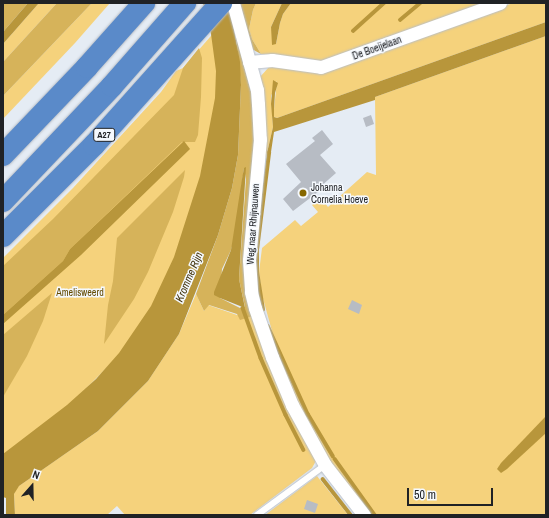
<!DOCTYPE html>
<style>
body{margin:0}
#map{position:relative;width:549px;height:518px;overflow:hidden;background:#e5ecf4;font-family:"Archivo Narrow",sans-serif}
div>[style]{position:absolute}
.green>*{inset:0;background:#f5d27c}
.forest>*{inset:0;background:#d6b35a}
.water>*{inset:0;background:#b8963b}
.stream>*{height:3.5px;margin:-1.75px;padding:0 1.75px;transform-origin:1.75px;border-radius:1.75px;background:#b8963b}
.building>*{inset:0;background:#b7bcc4}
.roads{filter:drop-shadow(0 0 1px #b8bec6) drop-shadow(0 0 1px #b8bec6)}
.lane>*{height:6px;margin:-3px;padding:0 3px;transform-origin:3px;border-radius:3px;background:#fff}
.street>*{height:13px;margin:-6.5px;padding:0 6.5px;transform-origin:6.5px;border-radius:6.5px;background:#fff}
.highway>*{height:22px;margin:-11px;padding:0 11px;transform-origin:11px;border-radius:11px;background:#5a8ac9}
.dots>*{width:11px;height:11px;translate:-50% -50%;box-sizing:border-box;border:2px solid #f5f9fe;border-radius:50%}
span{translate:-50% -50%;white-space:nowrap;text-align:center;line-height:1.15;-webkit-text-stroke:3px #f5f9fe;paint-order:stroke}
.shield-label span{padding:1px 3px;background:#f5f9fe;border:1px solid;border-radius:3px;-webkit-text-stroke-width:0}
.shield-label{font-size:9px;color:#202225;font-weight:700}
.street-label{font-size:10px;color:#202225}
.poi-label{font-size:10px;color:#202225}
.left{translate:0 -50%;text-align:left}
.park-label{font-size:10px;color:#624a00}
.water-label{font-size:11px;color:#42330c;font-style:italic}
.frame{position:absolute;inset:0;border:4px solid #202225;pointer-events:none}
.north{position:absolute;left:12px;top:466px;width:40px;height:40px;-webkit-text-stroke:3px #f5f9fe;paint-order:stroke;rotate:20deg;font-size:11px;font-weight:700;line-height:16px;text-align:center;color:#202225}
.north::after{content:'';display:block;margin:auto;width:14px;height:18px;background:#202225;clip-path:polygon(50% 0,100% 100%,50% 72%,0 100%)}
.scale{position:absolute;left:407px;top:488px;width:86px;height:18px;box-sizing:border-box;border:2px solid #202225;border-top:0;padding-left:5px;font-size:12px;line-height:14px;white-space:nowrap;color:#202225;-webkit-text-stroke:3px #f5f9fe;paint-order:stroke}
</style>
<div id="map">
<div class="green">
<i style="clip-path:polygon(39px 3px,57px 3px,3px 62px,3px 44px)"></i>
<i style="clip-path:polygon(92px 3px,110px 3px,75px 43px,3px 119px,3px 96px)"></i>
<i style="clip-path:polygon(256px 3px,282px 3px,271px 27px,276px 44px,280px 23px,283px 14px,291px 3px,489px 3px,325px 62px,261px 54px,252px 39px,249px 29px,253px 10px)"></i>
<i style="clip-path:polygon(513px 3px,546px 3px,546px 22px,277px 118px,274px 117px,274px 109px,277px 81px,271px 96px,273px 127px,266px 157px,262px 154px,260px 77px,269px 67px,329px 70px)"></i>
<i style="clip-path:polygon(217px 29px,224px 98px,164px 310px,3px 472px,3px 258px,73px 188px,161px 92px,176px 71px,183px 68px)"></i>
<i style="clip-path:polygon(546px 36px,546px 515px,368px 515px,319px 448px,275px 355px,275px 342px,262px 295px,259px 272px,262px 248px,295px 220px,301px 226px,318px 212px,312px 205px,321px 198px,328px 207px,367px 172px,376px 175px,375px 97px)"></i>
<i style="clip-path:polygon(196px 294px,204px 311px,208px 305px,237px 315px,253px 316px,317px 459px,312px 468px,250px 515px,125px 515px,117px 506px,107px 515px,15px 515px,14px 494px,16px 488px,98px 431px,148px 381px,179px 334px)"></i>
<i style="clip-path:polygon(317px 476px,348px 515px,265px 515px)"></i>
</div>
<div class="forest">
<i style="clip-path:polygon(3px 3px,28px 3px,3px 32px)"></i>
<i style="clip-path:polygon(57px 3px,92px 3px,3px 96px,3px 62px)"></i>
<i style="clip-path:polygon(237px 3px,256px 3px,253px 10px,249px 29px,252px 39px,261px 54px,250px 48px)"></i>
<i style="clip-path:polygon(evenodd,236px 35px,256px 111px,253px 316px,240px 320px,237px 314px,209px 305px,204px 311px,196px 294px,218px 235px,232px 188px,238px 155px,241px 85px,236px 35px,244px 168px,246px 179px,239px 279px,245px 307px,240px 308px,220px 298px,222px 269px,231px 250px,235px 235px,244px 168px)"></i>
<i style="clip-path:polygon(199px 48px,202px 58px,201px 97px,198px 135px,195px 142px,182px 142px,70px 249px,63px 261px,3px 315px,3px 266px,53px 219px,174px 95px,183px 68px)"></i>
<i style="clip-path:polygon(185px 170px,184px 177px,173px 212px,148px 272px,134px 299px,104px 344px,108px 305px,113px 281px,117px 238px)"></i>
<i style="clip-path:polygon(52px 293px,43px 321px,27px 356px,3px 397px,3px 335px)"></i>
</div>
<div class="water">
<i style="clip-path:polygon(28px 3px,39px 3px,3px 44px,3px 32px)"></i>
<i style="clip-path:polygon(203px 3px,229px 3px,240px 62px,241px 85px,238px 155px,232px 188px,218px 235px,179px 334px,148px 381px,98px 431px,19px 486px,14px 494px,15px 515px,6px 515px,6px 498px,3px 497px,3px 454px,67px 405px,96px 379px,119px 353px,151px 306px,174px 257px,200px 176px,215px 98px,216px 71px,211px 34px)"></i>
<i style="clip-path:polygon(282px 3px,291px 3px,283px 14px,280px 23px,276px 44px,272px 45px,271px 27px)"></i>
<i style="clip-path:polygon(546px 22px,546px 36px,375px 97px,375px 100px,274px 132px,271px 152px,267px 153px,273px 127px,271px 104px,273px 80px,278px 83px,275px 93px,274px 109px,274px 117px,277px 118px)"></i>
<i style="clip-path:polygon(184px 141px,190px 149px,81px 255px,3px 324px,3px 315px,63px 261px,70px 249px)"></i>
<i style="clip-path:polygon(246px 167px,239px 279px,245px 308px,220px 298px,214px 295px,214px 292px,231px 250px,242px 179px,244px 168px)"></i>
<i style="clip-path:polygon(546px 416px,546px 433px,507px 469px,501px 473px,497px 469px,501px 463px)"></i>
</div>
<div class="stream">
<i style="left:400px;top:20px;width:26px;rotate:-40deg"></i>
<i style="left:353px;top:31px;width:42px;rotate:-42.1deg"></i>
<i style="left:243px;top:308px;width:53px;rotate:70.2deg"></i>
<i style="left:261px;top:358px;width:62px;rotate:66.3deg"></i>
<i style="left:286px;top:415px;width:39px;rotate:63deg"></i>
<i style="left:263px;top:310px;width:37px;rotate:-99deg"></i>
<i style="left:257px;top:273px;width:23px;rotate:-90deg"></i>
<i style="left:257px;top:250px;width:98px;rotate:-82.9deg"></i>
<i style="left:268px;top:326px;width:97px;rotate:65.6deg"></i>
<i style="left:308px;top:414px;width:49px;rotate:59.2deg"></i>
<i style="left:335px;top:459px;width:69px;rotate:54.5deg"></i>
<i style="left:323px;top:479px;width:46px;rotate:52.1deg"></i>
</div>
<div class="building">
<i style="clip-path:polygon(371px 115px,374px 124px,366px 127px,363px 118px)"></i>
<i style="clip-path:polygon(322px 130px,333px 144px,320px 155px,336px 173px,320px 187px,322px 189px,293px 211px,283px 199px,301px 182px,286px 164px,315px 141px,312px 138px)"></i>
<i style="clip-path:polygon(352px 300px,362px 305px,359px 314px,348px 309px)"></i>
<i style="clip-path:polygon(307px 500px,318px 504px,315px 513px,304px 509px)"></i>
</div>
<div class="roads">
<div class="lane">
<i style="left:257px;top:515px;width:84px;rotate:-36.3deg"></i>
</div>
<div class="street">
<i style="left:233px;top:3px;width:90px;rotate:74.6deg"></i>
<i style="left:257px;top:90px;width:14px;rotate:86deg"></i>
<i style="left:258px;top:104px;width:35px;rotate:87deg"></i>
<i style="left:260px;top:139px;width:121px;rotate:95.2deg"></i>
<i style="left:249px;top:260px;width:32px;rotate:86deg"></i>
<i style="left:251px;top:292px;width:16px;rotate:76deg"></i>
<i style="left:255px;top:308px;width:52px;rotate:70.9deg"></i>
<i style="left:272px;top:357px;width:52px;rotate:67.4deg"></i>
<i style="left:292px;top:405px;width:68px;rotate:61.2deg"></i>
<i style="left:325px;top:465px;width:63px;rotate:52deg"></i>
<i style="left:249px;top:62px;width:23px;rotate:-5deg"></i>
<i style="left:272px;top:60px;width:49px;rotate:8.1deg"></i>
<i style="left:321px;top:67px;width:190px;rotate:-19.7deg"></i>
</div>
<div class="highway">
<i style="left:3px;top:155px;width:122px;rotate:-46.3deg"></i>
<i style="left:87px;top:67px;width:86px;rotate:-48.3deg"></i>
<i style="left:3px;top:201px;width:158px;rotate:-46.5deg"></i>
<i style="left:112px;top:86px;width:111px;rotate:-48.7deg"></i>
<i style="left:3px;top:236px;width:129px;rotate:-45deg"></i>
<i style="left:94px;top:145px;width:191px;rotate:-48.2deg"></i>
</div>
</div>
<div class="dots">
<i style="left:303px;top:193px;background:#866700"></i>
</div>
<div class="shield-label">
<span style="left:104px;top:135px">A27</span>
</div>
<div class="street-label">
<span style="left:377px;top:48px;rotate:-20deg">De Boeijelaan</span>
<span style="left:253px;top:224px;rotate:-86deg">Weg naar Rhijnauwen</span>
</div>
<div class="poi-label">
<span class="left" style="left:311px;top:193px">Johanna<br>Cornelia Hoeve</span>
</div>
<div class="park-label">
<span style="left:80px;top:293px">Amelisweerd</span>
</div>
<div class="water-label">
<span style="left:189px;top:277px;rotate:-67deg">Kromme Rijn</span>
</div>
<div class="frame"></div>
<div class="north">N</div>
<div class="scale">50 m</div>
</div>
